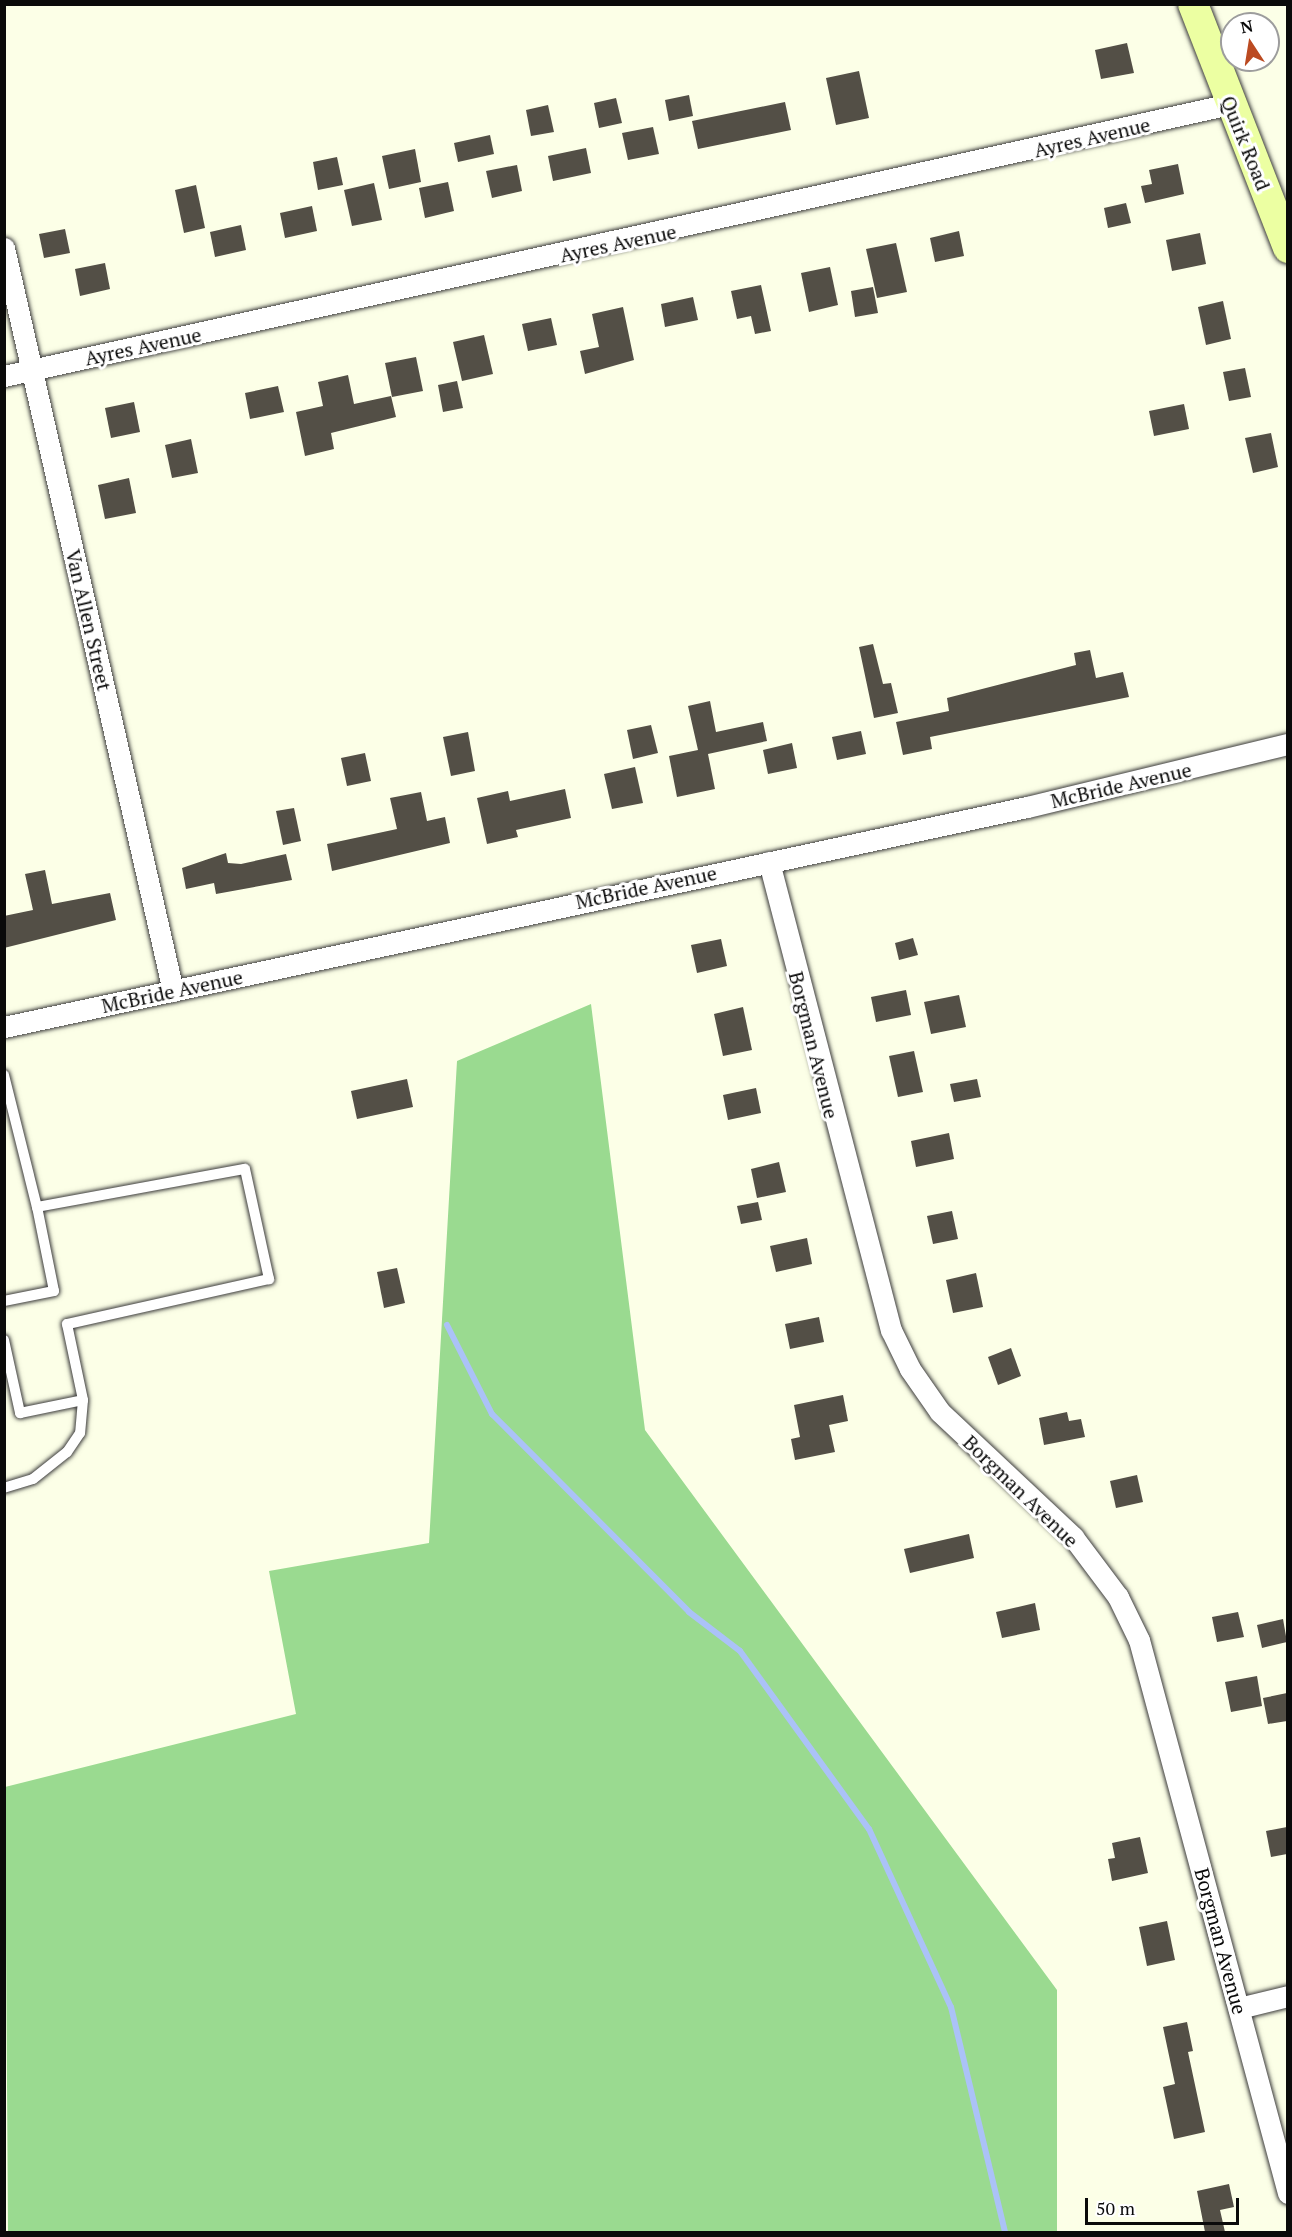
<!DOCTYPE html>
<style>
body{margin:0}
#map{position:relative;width:1292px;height:2237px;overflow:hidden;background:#fcffe7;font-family:"PT Serif",serif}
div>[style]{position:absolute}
.forest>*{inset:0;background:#9ada90}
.stream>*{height:6px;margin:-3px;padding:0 3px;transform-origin:3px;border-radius:3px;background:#abc2f7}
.building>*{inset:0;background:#534f46}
.roads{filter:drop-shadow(0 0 2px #3d3d3d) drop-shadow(0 0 2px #3d3d3d)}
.lane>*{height:10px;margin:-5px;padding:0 5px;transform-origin:5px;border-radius:5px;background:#fff}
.street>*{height:21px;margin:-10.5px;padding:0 10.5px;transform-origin:10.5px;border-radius:10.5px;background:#fff}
.secondary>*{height:30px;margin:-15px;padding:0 15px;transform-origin:15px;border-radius:15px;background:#ecffa2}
span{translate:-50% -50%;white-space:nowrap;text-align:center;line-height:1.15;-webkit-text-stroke:6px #fff;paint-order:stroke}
.street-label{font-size:20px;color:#0a0a0a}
.frame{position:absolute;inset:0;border:6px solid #0a0a0a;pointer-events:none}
.north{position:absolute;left:1220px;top:12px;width:60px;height:60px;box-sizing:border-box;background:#fff;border:2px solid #9d9d9d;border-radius:50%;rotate:348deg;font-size:16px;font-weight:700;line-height:24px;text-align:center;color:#0a0a0a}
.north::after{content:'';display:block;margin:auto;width:21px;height:27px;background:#bb4a21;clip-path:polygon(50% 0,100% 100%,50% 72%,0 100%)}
.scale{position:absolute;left:1085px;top:2198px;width:154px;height:27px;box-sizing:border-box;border:3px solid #0a0a0a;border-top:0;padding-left:8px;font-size:18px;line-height:21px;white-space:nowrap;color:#0a0a0a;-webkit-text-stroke:4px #fff;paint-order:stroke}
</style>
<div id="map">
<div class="forest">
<i style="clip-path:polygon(591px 1004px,645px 1430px,1057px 1990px,1057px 2232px,8px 2232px,5px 1787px,296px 1714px,269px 1571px,429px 1543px,457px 1061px)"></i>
</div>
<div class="stream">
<i style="left:447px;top:1325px;width:100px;rotate:63.2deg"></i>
<i style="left:492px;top:1414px;width:279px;rotate:45.1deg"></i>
<i style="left:689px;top:1612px;width:64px;rotate:37.4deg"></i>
<i style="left:740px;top:1651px;width:220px;rotate:54.1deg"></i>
<i style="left:869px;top:1829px;width:196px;rotate:65.3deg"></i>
<i style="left:951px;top:2007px;width:231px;rotate:76.5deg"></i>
</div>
<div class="building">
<i style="clip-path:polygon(1127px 43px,1134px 73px,1101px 79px,1095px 50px)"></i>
<i style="clip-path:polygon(859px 71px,869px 118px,836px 125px,826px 78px)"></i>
<i style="clip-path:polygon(689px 95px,693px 116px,669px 121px,665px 100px)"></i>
<i style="clip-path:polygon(616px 98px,622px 123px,599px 128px,594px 103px)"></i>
<i style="clip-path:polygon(785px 102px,791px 130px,698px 149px,692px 121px)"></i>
<i style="clip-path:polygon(548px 105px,554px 132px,531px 136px,526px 110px)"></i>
<i style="clip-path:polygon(653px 127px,659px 154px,628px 160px,622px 133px)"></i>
<i style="clip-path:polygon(490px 135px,494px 154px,458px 162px,454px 143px)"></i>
<i style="clip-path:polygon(586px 148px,591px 173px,553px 181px,548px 156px)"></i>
<i style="clip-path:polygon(415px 149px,421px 182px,389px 189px,382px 156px)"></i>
<i style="clip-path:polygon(337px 157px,343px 185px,318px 190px,313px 162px)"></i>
<i style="clip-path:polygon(1178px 164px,1184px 194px,1145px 203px,1141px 186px,1152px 184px,1149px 170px)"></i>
<i style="clip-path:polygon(517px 165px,522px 191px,492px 198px,486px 171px)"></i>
<i style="clip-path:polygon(448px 182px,454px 211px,425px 218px,419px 188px)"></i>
<i style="clip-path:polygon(374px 183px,382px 220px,352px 226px,344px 190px)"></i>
<i style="clip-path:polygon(196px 185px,205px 228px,184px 233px,175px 190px)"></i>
<i style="clip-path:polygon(1126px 203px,1131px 223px,1108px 228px,1104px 208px)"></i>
<i style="clip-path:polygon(312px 206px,317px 231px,285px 238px,280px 213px)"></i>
<i style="clip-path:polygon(241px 225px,246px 250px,215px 257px,210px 232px)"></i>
<i style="clip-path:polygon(65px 229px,70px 253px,44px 258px,39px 234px)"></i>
<i style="clip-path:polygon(959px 231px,964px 256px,935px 262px,930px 238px)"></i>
<i style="clip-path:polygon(1200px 233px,1206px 264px,1172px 271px,1166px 240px)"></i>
<i style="clip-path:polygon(896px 243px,907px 292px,877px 298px,866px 249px)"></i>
<i style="clip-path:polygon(105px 263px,110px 289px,80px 296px,75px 269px)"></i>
<i style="clip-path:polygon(830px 267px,838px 305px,809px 312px,801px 273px)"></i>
<i style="clip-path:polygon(761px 285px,771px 331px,755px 334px,751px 316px,737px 319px,731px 291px)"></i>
<i style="clip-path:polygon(873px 287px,878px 313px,855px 317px,851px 291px)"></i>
<i style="clip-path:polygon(693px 297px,698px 320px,665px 327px,661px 304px)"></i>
<i style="clip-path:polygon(1223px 301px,1231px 339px,1206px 345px,1198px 307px)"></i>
<i style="clip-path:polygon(623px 307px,634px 360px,585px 374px,580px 351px,599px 347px,592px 314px)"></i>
<i style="clip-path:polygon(551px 318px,557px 345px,528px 351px,522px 324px)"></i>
<i style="clip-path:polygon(484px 335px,493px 374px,462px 381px,453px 342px)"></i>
<i style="clip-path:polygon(416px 357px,423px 391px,392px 397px,385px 363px)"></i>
<i style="clip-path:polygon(1245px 368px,1251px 397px,1229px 401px,1223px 372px)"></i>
<i style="clip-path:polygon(348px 375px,354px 404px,391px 396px,396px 417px,331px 433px,334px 449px,305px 456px,296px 412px,323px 406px,318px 382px)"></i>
<i style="clip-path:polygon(457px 381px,463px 408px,443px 412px,438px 385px)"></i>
<i style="clip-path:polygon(278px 386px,284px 412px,250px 419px,245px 393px)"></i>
<i style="clip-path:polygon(134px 402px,140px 432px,111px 438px,105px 408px)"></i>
<i style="clip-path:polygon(1184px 404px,1189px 429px,1154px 436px,1149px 411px)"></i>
<i style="clip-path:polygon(1271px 433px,1278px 467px,1253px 473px,1245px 438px)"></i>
<i style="clip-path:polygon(191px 439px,198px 473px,172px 478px,165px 445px)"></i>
<i style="clip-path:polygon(129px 478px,136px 513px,105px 519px,98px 485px)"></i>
<i style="clip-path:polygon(873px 644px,883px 684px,891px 683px,898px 713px,874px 718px,859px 647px)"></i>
<i style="clip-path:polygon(1090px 650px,1096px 678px,1123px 672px,1129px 697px,930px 737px,932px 749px,903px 755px,896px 722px,949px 711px,947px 698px,1076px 665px,1074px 653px)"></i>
<i style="clip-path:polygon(710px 701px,716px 732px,763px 722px,767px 741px,708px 754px,715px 789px,677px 797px,669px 756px,698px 750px,688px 706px)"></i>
<i style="clip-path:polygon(651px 725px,658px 753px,633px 759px,627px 730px)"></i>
<i style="clip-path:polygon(861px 731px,866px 754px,837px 760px,832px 737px)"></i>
<i style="clip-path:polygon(468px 732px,475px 771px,451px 776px,443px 737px)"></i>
<i style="clip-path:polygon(792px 743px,797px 768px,768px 774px,763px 750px)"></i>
<i style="clip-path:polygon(365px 753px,371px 781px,347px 786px,341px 758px)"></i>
<i style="clip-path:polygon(635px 767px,643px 803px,612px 809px,604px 774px)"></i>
<i style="clip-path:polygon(565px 789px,571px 818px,516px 830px,518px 837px,487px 844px,477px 798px,508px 791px,510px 801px)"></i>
<i style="clip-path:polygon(421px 792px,427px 821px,445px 817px,450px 843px,332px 871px,327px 844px,397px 829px,390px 798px)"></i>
<i style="clip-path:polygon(294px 808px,301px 841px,283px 845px,276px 811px)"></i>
<i style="clip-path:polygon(226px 853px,228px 863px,241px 864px,286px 854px,292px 880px,216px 894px,214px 883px,186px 889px,182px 868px)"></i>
<i style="clip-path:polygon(45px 870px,52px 904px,110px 893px,116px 920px,4px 948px,4px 916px,33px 910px,25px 874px)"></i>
<i style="clip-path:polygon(913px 938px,918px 955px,899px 960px,895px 943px)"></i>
<i style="clip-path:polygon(721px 939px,727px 966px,697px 973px,691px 945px)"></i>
<i style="clip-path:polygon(906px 990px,911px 1015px,876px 1022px,871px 997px)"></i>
<i style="clip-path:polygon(959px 995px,966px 1027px,931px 1034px,924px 1002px)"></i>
<i style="clip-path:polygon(743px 1007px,752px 1050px,723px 1056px,714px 1014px)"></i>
<i style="clip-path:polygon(914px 1051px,923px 1092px,898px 1097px,889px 1056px)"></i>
<i style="clip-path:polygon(407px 1079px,413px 1107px,357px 1119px,351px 1091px)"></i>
<i style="clip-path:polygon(977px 1079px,981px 1097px,954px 1102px,950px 1084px)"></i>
<i style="clip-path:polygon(756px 1088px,761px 1113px,728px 1120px,723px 1095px)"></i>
<i style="clip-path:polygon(949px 1133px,954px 1159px,916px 1167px,911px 1141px)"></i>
<i style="clip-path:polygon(779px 1162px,786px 1192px,757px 1198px,751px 1169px)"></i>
<i style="clip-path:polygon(758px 1202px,762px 1220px,741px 1224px,737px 1206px)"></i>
<i style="clip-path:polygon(952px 1211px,958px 1239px,933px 1244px,927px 1216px)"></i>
<i style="clip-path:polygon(807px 1238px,812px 1264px,776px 1272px,770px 1246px)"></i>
<i style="clip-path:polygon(397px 1268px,405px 1303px,384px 1308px,377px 1272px)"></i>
<i style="clip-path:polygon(976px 1273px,983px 1307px,953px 1313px,946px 1280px)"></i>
<i style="clip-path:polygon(819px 1317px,824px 1342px,790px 1349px,785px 1324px)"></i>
<i style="clip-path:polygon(1011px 1348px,1021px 1376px,998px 1385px,988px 1357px)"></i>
<i style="clip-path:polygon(843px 1395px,848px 1421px,829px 1425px,835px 1452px,795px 1460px,791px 1439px,800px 1437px,794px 1405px)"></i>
<i style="clip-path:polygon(1067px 1412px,1069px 1421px,1081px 1419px,1085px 1437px,1044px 1445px,1039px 1418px)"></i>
<i style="clip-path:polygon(1137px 1475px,1143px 1502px,1116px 1508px,1110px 1481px)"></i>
<i style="clip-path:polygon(969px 1534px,974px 1558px,910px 1573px,904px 1549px)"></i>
<i style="clip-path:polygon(1035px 1603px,1040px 1630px,1002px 1638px,996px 1612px)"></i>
<i style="clip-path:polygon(1238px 1612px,1244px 1637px,1217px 1642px,1212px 1617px)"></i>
<i style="clip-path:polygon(1283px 1619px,1287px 1642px,1262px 1648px,1257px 1625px)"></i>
<i style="clip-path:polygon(1257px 1676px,1262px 1706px,1231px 1712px,1225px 1682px)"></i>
<i style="clip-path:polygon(1287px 1693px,1287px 1721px,1268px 1724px,1263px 1698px)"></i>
<i style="clip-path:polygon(1287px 1827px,1287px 1854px,1271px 1857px,1266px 1831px)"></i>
<i style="clip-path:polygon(1140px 1837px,1148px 1873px,1112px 1881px,1108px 1859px,1115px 1858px,1112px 1843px)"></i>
<i style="clip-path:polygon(1167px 1921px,1175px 1960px,1147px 1966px,1139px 1927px)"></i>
<i style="clip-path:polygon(1187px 2022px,1193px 2051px,1188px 2052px,1205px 2132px,1174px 2139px,1163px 2087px,1175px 2084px,1163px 2027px)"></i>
<i style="clip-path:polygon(1229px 2184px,1234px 2207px,1220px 2210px,1225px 2232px,1205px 2232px,1197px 2191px)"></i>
</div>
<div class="roads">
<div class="lane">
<i style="left:4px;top:1075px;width:136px;rotate:76deg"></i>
<i style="left:37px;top:1207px;width:211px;rotate:-10.4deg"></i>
<i style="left:245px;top:1169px;width:113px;rotate:77.7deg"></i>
<i style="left:269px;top:1279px;width:207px;rotate:167.4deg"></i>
<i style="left:67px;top:1324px;width:78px;rotate:78.1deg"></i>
<i style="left:83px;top:1400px;width:33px;rotate:95deg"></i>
<i style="left:80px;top:1433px;width:23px;rotate:124deg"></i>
<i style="left:67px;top:1452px;width:43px;rotate:141.5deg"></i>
<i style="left:33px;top:1479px;width:30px;rotate:163deg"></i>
<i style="left:4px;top:1301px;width:51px;rotate:-11.3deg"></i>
<i style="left:54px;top:1291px;width:86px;rotate:-101.4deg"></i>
<i style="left:4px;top:1340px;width:75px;rotate:77.6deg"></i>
<i style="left:20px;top:1413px;width:64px;rotate:-11.7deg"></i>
</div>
<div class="street">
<i style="left:4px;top:248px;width:762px;rotate:77.19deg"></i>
<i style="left:4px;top:376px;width:1256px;rotate:-12.51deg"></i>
<i style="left:769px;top:862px;width:484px;rotate:75.4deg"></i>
<i style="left:891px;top:1330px;width:43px;rotate:64deg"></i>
<i style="left:910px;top:1369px;width:52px;rotate:55.1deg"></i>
<i style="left:940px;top:1412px;width:183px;rotate:43.2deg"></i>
<i style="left:1073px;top:1537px;width:75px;rotate:53.1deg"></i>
<i style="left:1118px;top:1597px;width:48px;rotate:64deg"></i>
<i style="left:1139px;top:1640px;width:573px;rotate:74.92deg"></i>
<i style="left:4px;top:1027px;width:1046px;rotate:-12.14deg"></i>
<i style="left:1027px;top:807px;width:268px;rotate:-13.6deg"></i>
<i style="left:1239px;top:2008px;width:50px;rotate:-13.8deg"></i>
</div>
<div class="secondary">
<i style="left:1193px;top:4px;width:262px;rotate:68.7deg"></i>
</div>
</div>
<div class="street-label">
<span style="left:1092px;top:137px;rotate:-13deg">Ayres Avenue</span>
<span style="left:1246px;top:143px;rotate:68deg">Quirk Road</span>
<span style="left:618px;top:243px;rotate:-12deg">Ayres Avenue</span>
<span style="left:143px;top:346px;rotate:-12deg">Ayres Avenue</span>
<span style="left:89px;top:620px;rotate:77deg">Van Allen Street</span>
<span style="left:1121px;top:785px;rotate:-13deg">McBride Avenue</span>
<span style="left:646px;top:887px;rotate:-12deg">McBride Avenue</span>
<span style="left:172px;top:991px;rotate:-12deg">McBride Avenue</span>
<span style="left:814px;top:1045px;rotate:76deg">Borgman Avenue</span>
<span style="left:1021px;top:1491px;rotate:44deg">Borgman Avenue</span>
<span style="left:1221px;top:1941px;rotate:75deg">Borgman Avenue</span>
</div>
<div class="frame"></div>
<div class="north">N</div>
<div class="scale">50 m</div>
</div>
